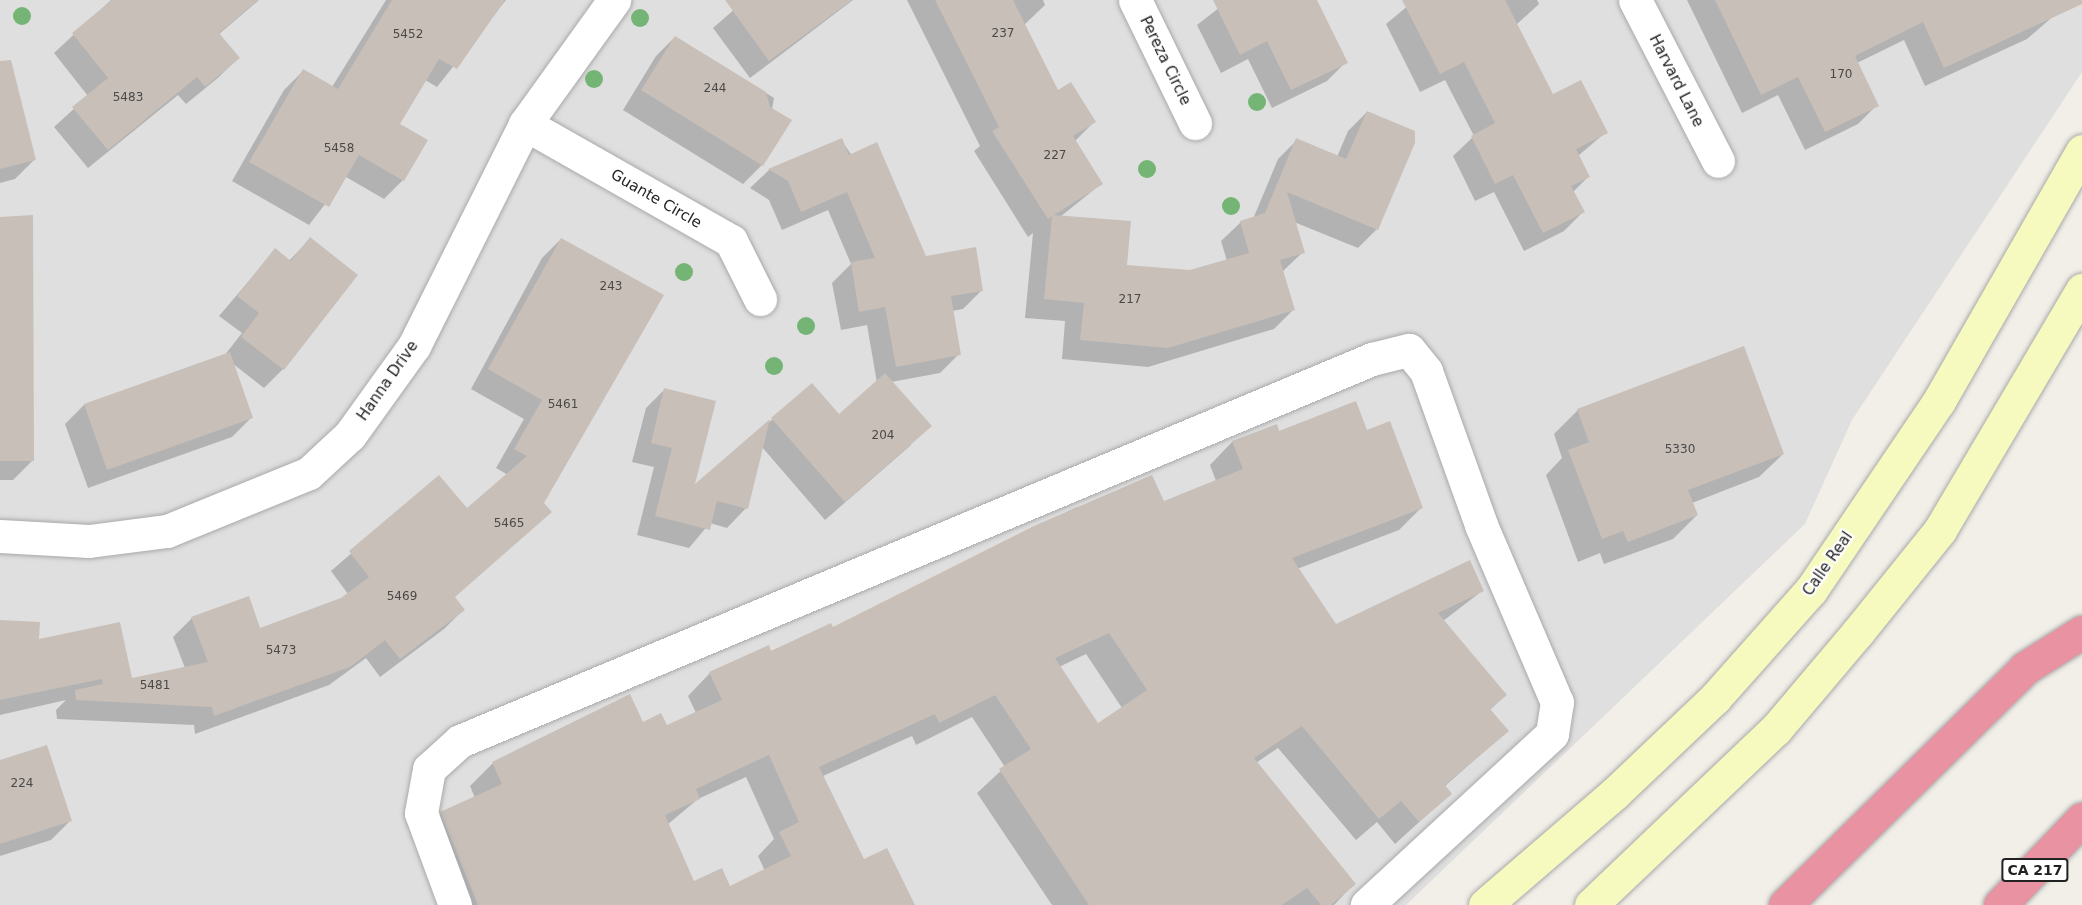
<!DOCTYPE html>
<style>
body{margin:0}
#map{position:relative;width:2082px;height:905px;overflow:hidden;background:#f2efe9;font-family:"DejaVu Sans",sans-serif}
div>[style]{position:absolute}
.residential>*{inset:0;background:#e0dfdf}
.shadow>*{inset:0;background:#0003}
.building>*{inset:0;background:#c7bfb8}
.roads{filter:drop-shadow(0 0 2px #a9a9a9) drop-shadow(0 0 2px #a9a9a9)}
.minor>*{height:33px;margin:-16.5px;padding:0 16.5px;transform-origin:16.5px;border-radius:16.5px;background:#fff}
.secondary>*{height:33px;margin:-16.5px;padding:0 16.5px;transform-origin:16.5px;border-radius:16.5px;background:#f7fabf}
.motorway>*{height:33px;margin:-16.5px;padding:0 16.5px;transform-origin:16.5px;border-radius:16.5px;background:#e892a2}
.trees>*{width:18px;height:18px;margin:-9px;border-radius:50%;background:#74b475}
span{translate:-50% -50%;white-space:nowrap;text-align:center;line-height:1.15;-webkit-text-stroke:4.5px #fff;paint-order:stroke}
.number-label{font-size:12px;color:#4b4948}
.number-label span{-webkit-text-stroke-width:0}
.shield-label span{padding:2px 4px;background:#fff;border:2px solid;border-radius:4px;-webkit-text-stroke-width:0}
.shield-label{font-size:14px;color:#222;font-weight:700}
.street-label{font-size:15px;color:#222}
</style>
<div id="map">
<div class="residential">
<i style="clip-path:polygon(0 0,2082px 0,2082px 72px,1852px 420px,1805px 524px,1406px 905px,0 905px)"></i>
</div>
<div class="shadow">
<i style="clip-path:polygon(111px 0,259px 0,218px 35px,238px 58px,219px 77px,186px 104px,178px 95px,88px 168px,54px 127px,88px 96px,54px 53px)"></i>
<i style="clip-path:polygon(386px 0,506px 0,437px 87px,425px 80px,398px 125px,426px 141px,403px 180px,384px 199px,346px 177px,309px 225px,232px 181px,284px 90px,303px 71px,332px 87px)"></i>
<i style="clip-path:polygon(745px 0,853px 0,750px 78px,713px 28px)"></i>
<i style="clip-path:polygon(907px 0,1043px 0,1045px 5px,1024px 25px,1057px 92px,1094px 122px,1075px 141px,1101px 184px,1060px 217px,1126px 266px,1190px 272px,1227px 261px,1221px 241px,1241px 222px,1253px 219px,1278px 159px,1297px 140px,1337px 157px,1348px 131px,1367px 112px,1377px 229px,1358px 248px,1294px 222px,1303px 252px,1282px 272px,1293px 310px,1274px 329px,1148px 367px,1062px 359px,1065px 321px,1025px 318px,1033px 233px,1028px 237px,974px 151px,980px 146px)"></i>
<i style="clip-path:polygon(1229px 0,1315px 0,1346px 62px,1327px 81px,1272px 108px,1248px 59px,1221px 73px,1197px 25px)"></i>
<i style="clip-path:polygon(1415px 0,1537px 0,1539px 4px,1516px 25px,1553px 96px,1606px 132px,1578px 156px,1588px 177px,1573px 192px,1583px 212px,1564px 231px,1524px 251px,1494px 192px,1475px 201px,1453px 156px,1474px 136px,1445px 80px,1420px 92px,1386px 24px)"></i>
<i style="clip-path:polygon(1687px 0,2072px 0,2027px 39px,1925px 86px,1904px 40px,1857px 63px,1877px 105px,1858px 124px,1805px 150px,1778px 95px,1742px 113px)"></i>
<i style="clip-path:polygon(675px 37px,774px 98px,762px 165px,743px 184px,623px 110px,656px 56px)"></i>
<i style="clip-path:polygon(0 82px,34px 160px,15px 179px,0 183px)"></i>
<i style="clip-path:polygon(841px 140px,925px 258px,982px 290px,963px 309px,952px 311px,959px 354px,940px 373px,891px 382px,911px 445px,825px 520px,762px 447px,746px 508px,727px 528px,710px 523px,689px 548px,637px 535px,654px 467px,632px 462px,646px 408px,665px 389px,692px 488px,773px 419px,839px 416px,877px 383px,867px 325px,841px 330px,832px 283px,851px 264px,828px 210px,782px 230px,769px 200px,750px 188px,769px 170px)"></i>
<i style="clip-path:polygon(0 219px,32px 461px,13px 480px,0 480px)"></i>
<i style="clip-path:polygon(310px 239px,283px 369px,264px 388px,232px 363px,251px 418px,232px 437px,88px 488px,65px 424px,84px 405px,224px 356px,242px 333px,219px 316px,275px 250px,289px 261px)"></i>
<i style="clip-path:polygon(561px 239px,662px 296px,454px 598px,463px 610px,444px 629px,380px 677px,366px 658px,329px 685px,195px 734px,194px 725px,57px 719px,56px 710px,66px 700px,0 715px,0 622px,131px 680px,185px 668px,173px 637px,192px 618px,259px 630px,342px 599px,348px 594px,331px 571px,439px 477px,467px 510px,508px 475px,496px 468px,524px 419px,471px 389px,542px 258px)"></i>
<i style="clip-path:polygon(1578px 410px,1783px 454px,1759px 477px,1692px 503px,1697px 515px,1673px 539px,1604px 564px,1600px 553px,1578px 562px,1546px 475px,1562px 458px,1554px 434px)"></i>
<i style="clip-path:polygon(evenodd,1276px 426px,1278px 432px,1366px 431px,1421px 508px,1399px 530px,1297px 569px,1335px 626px,1482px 591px,1443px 621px,1505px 695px,1490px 710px,1507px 731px,1444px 787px,1450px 794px,1395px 844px,1377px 822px,1356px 840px,1278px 748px,1256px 763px,1354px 884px,1334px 905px,1052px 905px,977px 793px,1005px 767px,972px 717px,916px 745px,912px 736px,823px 776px,864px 861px,913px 905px,449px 905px,419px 836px,441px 813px,475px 798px,470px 786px,492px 764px,629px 696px,642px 724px,666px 727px,696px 713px,688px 696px,710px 673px,832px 629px,1077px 507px,1163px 503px,1216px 481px,1210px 465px,1232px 442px,1276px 426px,1086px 654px,1122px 708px,1098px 725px,1059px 667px,1086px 654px,1276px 426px,746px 777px,774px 839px,758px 856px,765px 871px,729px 888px,694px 883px,667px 825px,698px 799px,746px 777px)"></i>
<i style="clip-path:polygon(0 762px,70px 821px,51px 840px,0 856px)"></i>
</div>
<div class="building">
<i style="clip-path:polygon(112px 0,258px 0,219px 33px,240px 58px,205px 87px,197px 77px,108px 150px,72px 107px,108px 78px,72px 33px)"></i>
<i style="clip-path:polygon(392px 0,505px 0,457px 69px,439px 59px,400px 124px,428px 140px,404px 181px,359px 155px,329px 207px,249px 162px,303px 69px,338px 89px)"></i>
<i style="clip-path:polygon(725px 0,852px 0,769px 61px)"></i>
<i style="clip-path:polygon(935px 0,1013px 0,1058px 90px,1071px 82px,1096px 122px,1073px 136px,1103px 184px,1054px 215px,1131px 221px,1127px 265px,1190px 270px,1249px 253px,1240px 221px,1265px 213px,1296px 138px,1346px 159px,1367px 111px,1415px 131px,1415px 143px,1378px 230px,1287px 192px,1305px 253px,1280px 260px,1295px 310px,1168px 348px,1080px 340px,1084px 303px,1044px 299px,1052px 216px,1048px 219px,992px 131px,999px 127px)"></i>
<i style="clip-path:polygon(1213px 0,1317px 0,1348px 63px,1291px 90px,1267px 41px,1240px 55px)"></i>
<i style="clip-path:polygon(1402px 0,1505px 0,1553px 94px,1581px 80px,1608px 133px,1576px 149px,1590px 177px,1571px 186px,1585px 212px,1543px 233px,1513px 175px,1495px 184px,1471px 136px,1495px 123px,1464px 62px,1440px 74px)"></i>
<i style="clip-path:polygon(1715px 0,2082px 0,2082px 4px,1944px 68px,1923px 22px,1855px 56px,1879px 106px,1825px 132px,1798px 77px,1761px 95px)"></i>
<i style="clip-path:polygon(675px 36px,766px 92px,770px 107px,792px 120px,763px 166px,641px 90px)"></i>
<i style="clip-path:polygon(11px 60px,36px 160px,0 169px,0 61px)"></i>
<i style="clip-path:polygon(842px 138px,849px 155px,877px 142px,926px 256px,976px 247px,983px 291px,951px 296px,961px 355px,896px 367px,885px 307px,859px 312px,851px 262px,875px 258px,847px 192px,801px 212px,788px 181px,768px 169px)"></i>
<i style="clip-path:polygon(33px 215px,34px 461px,0 461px,0 217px)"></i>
<i style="clip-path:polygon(310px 237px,358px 275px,284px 370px,241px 337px,259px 313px,237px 296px,275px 248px,291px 261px)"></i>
<i style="clip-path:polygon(561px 238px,664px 295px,544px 503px,552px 512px,455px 597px,465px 610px,400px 659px,385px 640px,350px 667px,214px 716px,212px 707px,76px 700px,75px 690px,103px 684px,102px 679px,0 700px,0 620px,40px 622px,39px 639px,120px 622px,132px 678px,208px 662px,191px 617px,249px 596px,260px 628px,341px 598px,369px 577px,349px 551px,439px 475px,467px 508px,527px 456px,514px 449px,542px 400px,488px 369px)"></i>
<i style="clip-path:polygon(1744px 346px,1784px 454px,1688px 490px,1698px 515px,1628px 542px,1623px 531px,1602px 539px,1568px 450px,1589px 442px,1577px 409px)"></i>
<i style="clip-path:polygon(230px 352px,253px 418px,107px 470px,84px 404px)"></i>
<i style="clip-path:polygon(885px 373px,932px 426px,845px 502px,771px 418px,812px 383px,839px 414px)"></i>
<i style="clip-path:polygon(664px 388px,716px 401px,695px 484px,770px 419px,748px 509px,717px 501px,710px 530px,655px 516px,672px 448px,651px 443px)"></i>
<i style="clip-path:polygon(evenodd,1356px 401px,1367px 430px,1390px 421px,1423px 508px,1292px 558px,1336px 624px,1470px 560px,1484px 591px,1438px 613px,1507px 695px,1490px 709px,1509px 731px,1445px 785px,1452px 794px,1419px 822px,1401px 801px,1379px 819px,1302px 726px,1254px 758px,1356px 884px,1331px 905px,1321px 905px,1307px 888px,1282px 905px,1089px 905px,999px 769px,1031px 749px,995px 695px,939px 723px,935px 714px,819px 767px,864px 859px,887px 848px,915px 905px,478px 905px,440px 812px,502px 784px,492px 762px,630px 694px,643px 722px,661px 713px,667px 725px,722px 700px,709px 672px,769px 645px,771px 651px,831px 623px,833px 627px,1034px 526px,1152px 475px,1164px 501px,1243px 469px,1232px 441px,1277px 424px,1279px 431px,1356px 401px,1109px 633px,1147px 690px,1098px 723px,1055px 658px,1109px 633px,1356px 401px,769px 755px,799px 822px,779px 832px,791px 856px,730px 886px,722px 868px,694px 881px,665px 815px,700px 799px,696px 789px,769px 755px)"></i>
<i style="clip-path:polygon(47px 745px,72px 821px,0 844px,0 760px)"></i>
</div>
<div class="roads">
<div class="minor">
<i style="left:1135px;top:0;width:137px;rotate:64deg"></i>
<i style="left:1635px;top:0;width:181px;rotate:62.7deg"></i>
<i style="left:525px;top:124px;width:237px;rotate:29.6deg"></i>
<i style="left:731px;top:241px;width:65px;rotate:63.4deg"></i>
<i style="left:0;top:536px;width:89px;rotate:3.2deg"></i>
<i style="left:89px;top:541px;width:79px;rotate:-7.3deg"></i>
<i style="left:167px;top:531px;width:153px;rotate:-22.2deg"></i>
<i style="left:309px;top:473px;width:56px;rotate:-42.8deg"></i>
<i style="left:350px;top:435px;width:110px;rotate:-54.3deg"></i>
<i style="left:414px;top:346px;width:248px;rotate:-63.4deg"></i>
<i style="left:525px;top:124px;width:153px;rotate:-54.3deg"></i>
<i style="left:455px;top:905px;width:98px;rotate:-110.3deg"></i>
<i style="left:421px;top:813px;width:45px;rotate:-79.7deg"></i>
<i style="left:429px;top:769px;width:42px;rotate:-42.1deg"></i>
<i style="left:460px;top:741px;width:989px;rotate:-22.73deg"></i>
<i style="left:1372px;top:359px;width:38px;rotate:-14deg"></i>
<i style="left:1409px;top:350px;width:27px;rotate:51deg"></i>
<i style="left:1426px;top:371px;width:164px;rotate:70.3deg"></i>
<i style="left:1481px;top:525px;width:193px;rotate:66.8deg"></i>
<i style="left:1557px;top:702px;width:32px;rotate:99deg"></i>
<i style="left:1552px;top:734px;width:252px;rotate:137.3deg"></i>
</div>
<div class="secondary">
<i style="left:1485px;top:905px;width:172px;rotate:-40.7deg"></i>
<i style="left:1615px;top:793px;width:138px;rotate:-43.5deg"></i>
<i style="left:1715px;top:698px;width:144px;rotate:-48.4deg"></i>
<i style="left:1811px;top:590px;width:228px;rotate:-55.9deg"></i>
<i style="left:1939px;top:401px;width:288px;rotate:-60.2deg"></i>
<i style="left:1591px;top:905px;width:255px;rotate:-43.6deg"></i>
<i style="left:1776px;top:729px;width:127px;rotate:-49.8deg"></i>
<i style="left:1858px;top:632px;width:131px;rotate:-51.2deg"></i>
<i style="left:1940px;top:530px;width:279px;rotate:-59.4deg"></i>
</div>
<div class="motorway">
<i style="left:1785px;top:905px;width:337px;rotate:-44.6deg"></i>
<i style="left:2025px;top:668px;width:67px;rotate:-32.3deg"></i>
<i style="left:2000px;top:905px;width:119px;rotate:-46.4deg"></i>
</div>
</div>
<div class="trees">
<i style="left:22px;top:16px"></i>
<i style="left:640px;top:18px"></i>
<i style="left:594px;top:79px"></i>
<i style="left:1257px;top:102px"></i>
<i style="left:1147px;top:169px"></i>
<i style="left:1231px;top:206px"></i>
<i style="left:684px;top:272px"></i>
<i style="left:806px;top:326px"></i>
<i style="left:774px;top:366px"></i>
</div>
<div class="number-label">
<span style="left:1003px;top:34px">237</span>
<span style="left:408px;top:35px">5452</span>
<span style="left:1841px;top:75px">170</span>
<span style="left:715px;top:89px">244</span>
<span style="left:128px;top:98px">5483</span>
<span style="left:339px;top:149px">5458</span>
<span style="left:1055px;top:156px">227</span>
<span style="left:611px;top:287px">243</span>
<span style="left:1130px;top:300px">217</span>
<span style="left:563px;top:405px">5461</span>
<span style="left:883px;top:436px">204</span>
<span style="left:1680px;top:450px">5330</span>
<span style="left:509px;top:524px">5465</span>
<span style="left:402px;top:597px">5469</span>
<span style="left:281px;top:651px">5473</span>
<span style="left:155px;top:686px">5481</span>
<span style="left:22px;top:784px">224</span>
</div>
<div class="shield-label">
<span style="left:2035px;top:870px">CA 217</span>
</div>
<div class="street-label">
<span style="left:1165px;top:61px;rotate:64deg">Pereza Circle</span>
<span style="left:1676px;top:81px;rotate:63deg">Harvard Lane</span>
<span style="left:656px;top:199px;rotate:30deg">Guante Circle</span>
<span style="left:388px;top:381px;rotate:-55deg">Hanna Drive</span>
<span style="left:1828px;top:564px;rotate:-55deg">Calle Real</span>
</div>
</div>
